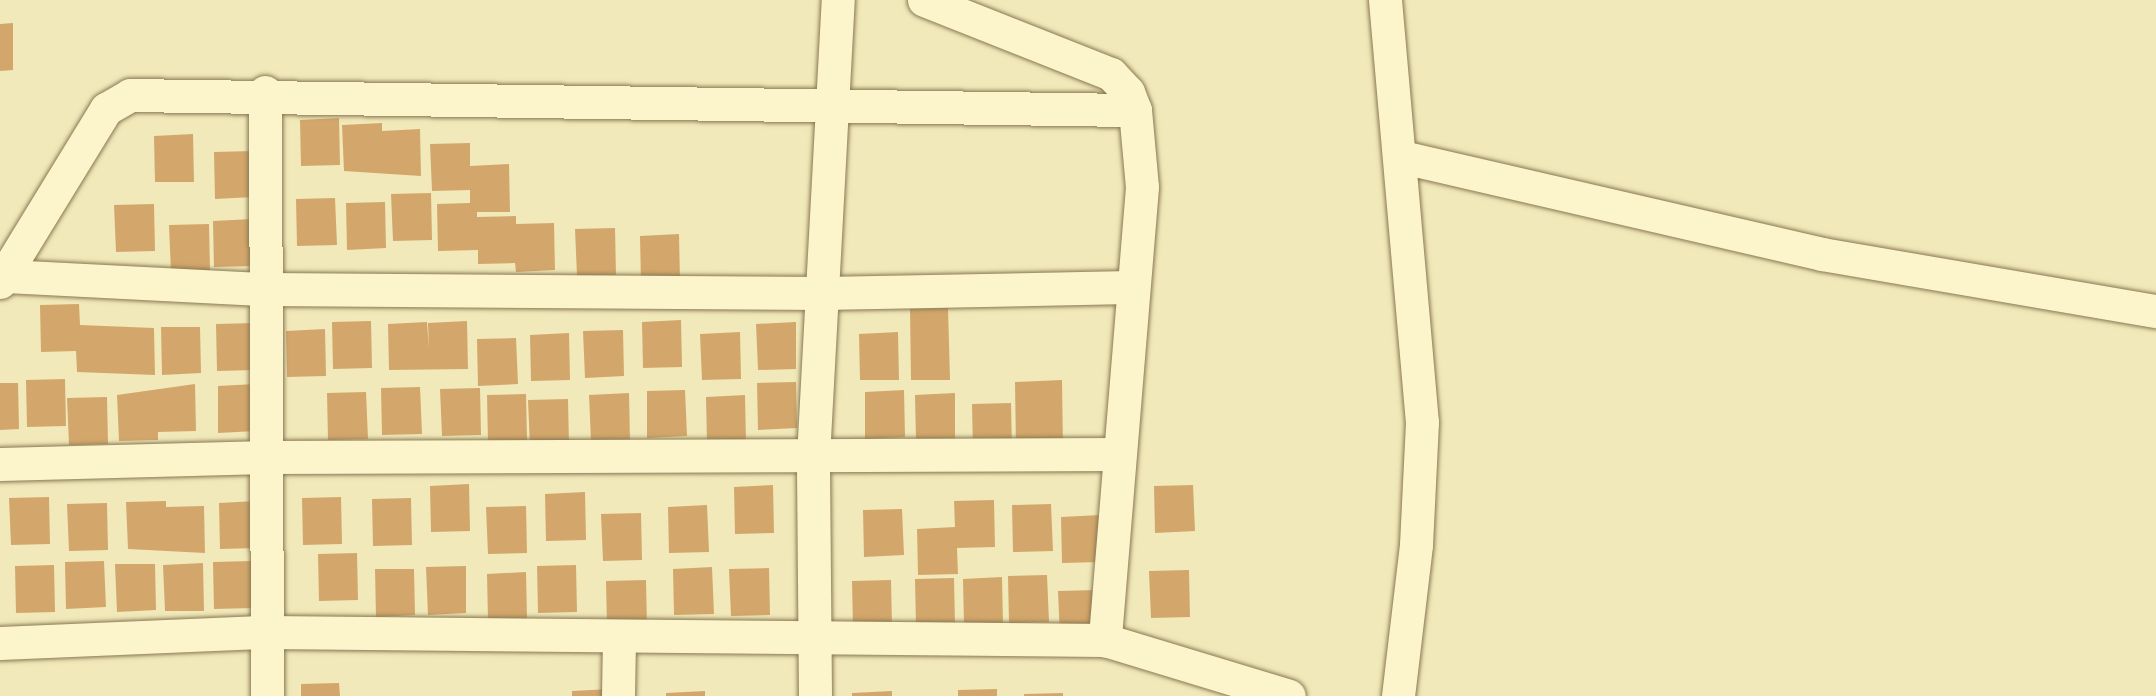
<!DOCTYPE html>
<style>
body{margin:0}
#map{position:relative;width:2156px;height:696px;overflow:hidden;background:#f1e9b9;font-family:"IBM Plex Serif",serif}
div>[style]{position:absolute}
.building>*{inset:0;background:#d3a76b}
.roads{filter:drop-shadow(0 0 2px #897853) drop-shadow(0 0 2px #897853)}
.minor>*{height:33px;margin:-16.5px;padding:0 16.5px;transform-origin:16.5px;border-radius:16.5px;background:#fcf5cc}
span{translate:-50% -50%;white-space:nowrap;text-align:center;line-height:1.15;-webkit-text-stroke:6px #f8f2c9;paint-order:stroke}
</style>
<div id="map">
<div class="building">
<i style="clip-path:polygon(13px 23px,13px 70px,0 71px,0 24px)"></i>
<i style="clip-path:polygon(339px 118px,340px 165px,301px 166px,300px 120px)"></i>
<i style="clip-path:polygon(382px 123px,382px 131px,420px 129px,421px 176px,344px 171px,342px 125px)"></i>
<i style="clip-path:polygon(193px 134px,194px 182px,155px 182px,154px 136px)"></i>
<i style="clip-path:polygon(470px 143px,470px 166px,509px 164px,510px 212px,477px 212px,477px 217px,516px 216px,516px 224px,554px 223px,555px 270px,516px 272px,515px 263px,478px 264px,478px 250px,438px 251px,437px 204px,470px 203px,470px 190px,432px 191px,430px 144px)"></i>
<i style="clip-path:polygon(253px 151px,254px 197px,215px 199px,214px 152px)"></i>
<i style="clip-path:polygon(431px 193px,432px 240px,393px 241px,391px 194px)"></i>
<i style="clip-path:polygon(335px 198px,337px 245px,297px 246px,296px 199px)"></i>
<i style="clip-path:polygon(385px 202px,386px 248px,347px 250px,346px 203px)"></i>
<i style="clip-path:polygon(154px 204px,155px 251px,116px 252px,114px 205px)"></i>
<i style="clip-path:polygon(252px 219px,254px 266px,214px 267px,213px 221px)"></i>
<i style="clip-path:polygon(209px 224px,210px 271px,171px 272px,169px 225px)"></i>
<i style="clip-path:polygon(615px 228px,616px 275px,577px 276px,575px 229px)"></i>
<i style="clip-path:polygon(679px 234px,680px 281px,641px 282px,640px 236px)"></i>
<i style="clip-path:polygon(79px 304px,80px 325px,154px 328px,155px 375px,77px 372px,76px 351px,41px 352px,40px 305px)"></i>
<i style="clip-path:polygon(948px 308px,950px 380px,911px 380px,910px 309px)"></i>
<i style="clip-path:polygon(681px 320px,682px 367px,643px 368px,642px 322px)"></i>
<i style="clip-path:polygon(371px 321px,372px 368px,333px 369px,332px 322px)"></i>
<i style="clip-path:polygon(467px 321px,468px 369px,389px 370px,388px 324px,427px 322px,429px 349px,428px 323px)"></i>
<i style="clip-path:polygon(796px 322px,796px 369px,758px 370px,756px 324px)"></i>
<i style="clip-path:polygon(255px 323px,256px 370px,217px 371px,216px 324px)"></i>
<i style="clip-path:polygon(161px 327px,200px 327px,201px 373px,162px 375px)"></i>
<i style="clip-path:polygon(325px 329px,326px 376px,287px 377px,286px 331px)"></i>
<i style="clip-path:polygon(623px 330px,624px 376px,585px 378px,583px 331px)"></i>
<i style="clip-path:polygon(740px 332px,741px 379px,702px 380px,700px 334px)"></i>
<i style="clip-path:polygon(898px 332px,899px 380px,860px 380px,859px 334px)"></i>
<i style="clip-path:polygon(569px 333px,570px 380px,531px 381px,530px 335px)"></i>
<i style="clip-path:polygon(516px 338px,518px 384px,478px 386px,477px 339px)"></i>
<i style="clip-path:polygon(65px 379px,66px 426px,27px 427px,26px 380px)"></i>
<i style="clip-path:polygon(1062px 380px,1063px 448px,1016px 449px,1015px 382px)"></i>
<i style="clip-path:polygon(796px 382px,797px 428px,758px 430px,757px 383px)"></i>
<i style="clip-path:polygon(0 383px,18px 383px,19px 429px,0 430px)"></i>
<i style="clip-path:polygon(195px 384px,196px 431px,158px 432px,158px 440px,119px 441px,117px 395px)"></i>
<i style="clip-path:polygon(257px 384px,258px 431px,218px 433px,218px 386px)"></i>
<i style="clip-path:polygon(420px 387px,422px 434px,382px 435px,381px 388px)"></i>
<i style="clip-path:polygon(480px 388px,481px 435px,442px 436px,440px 389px)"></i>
<i style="clip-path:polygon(685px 390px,687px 436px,647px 438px,647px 391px)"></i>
<i style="clip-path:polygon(904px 390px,905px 437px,865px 439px,865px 392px)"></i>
<i style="clip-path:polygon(366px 392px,368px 439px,328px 440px,327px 393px)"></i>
<i style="clip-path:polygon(629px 393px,630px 441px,591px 441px,589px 395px)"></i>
<i style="clip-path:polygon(955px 393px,955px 440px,916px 441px,915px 395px)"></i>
<i style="clip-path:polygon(526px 394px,527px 440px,488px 442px,487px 395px)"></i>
<i style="clip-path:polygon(745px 395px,746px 443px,707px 443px,706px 397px)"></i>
<i style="clip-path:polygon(107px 397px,108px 444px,69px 445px,67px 398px)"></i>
<i style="clip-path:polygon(568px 399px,569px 446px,530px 447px,528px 400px)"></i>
<i style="clip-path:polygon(1011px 403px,1012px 449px,973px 451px,972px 404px)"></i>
<i style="clip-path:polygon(469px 484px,470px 531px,431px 532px,430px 486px)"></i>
<i style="clip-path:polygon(773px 485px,774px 533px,735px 534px,734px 487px)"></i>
<i style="clip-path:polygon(1193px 485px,1195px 531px,1155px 533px,1154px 486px)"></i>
<i style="clip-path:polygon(585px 492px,586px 540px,546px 541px,545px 494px)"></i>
<i style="clip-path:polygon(49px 497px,50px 544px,11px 545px,9px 498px)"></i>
<i style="clip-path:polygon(341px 497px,342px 544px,303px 545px,302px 498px)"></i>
<i style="clip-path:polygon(411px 498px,412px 545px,373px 546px,372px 499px)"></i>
<i style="clip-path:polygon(994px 500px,995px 547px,957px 548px,958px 574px,918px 575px,917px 529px,955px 527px,954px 501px)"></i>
<i style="clip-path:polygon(166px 501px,166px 507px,204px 506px,205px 553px,128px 549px,126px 502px)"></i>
<i style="clip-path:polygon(258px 501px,259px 548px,220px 549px,219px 503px)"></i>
<i style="clip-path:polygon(107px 503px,108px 550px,69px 551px,67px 504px)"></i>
<i style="clip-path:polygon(1051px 504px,1053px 551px,1013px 552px,1012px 505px)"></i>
<i style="clip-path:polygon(707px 505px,709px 552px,669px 553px,668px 507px)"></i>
<i style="clip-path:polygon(526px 506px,527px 553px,488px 554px,486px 507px)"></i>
<i style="clip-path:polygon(902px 509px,904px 555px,864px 557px,863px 510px)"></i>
<i style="clip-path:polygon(641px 513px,642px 560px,603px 561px,601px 514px)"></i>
<i style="clip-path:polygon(1100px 515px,1102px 562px,1062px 563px,1061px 517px)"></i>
<i style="clip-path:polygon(357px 553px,358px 600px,319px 601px,318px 554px)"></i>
<i style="clip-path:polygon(104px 561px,106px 607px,66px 609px,65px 562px)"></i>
<i style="clip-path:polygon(252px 561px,254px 608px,214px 609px,213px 562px)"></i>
<i style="clip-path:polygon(203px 563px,204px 611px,165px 611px,163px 565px)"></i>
<i style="clip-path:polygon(115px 564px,155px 564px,156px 610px,117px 612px)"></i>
<i style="clip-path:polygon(54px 565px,55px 612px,16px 613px,15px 566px)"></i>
<i style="clip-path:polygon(576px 565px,577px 612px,538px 613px,537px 566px)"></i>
<i style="clip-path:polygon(466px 566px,466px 613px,428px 615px,426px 567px)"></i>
<i style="clip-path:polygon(712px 567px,714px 614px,674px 615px,673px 569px)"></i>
<i style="clip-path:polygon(769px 568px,770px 615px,731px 616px,729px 569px)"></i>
<i style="clip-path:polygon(375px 569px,414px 569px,415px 615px,376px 617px)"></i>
<i style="clip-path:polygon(1189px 570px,1190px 617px,1151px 618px,1149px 571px)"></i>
<i style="clip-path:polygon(526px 572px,527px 619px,488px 620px,487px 574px)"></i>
<i style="clip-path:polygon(1047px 575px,1049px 622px,1009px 623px,1008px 576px)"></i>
<i style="clip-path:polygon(1002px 577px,1003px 624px,964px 625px,963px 579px)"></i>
<i style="clip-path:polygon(954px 578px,955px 625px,916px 626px,915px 579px)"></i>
<i style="clip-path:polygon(646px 580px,647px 627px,607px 628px,606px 581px)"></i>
<i style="clip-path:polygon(891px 580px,892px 626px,853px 627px,852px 581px)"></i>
<i style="clip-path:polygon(1098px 590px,1099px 637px,1060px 638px,1058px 591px)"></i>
<i style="clip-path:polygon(339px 683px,340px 696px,301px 696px,301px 684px)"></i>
<i style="clip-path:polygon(611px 689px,612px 696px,572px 696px,572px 691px)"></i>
<i style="clip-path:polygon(997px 689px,997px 696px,958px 696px,958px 690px)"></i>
<i style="clip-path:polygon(705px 691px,705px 696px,666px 696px,666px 693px)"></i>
<i style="clip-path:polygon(892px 691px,892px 696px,852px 696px,852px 693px)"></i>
<i style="clip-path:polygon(1063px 693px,1063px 696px,1024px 696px,1024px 694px)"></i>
</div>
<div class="roads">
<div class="minor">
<i style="left:924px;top:0;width:201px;rotate:21.6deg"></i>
<i style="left:1111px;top:74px;width:25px;rotate:47deg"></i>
<i style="left:1128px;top:92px;width:19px;rotate:69deg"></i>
<i style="left:1385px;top:0;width:424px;rotate:85deg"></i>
<i style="left:1422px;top:422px;width:123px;rotate:92.8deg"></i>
<i style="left:1416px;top:545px;width:152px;rotate:96.8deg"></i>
<i style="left:265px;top:92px;width:604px;rotate:89.81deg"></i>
<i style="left:1402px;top:157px;width:431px;rotate:13deg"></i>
<i style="left:1822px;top:254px;width:339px;rotate:9.7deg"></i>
<i style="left:6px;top:276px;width:260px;rotate:2.9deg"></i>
<i style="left:266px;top:289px;width:556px;rotate:0.41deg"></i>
<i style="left:822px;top:293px;width:308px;rotate:-1.1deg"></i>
<i style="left:0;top:282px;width:203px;rotate:-58.5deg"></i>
<i style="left:106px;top:109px;width:28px;rotate:-30deg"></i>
<i style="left:130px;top:95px;width:1005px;rotate:0.86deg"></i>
<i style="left:1135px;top:110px;width:77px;rotate:84.8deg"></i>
<i style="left:1142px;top:187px;width:455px;rotate:94.7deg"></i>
<i style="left:0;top:464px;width:267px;rotate:-1.5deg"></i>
<i style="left:267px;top:457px;width:849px;rotate:-0.2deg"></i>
<i style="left:0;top:643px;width:267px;rotate:-2.4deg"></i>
<i style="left:267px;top:632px;width:838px;rotate:0.55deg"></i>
<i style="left:1105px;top:640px;width:192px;rotate:16.9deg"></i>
<i style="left:618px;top:696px;width:57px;rotate:-89deg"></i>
<i style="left:815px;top:696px;width:239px;rotate:-90.5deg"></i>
<i style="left:813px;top:457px;width:458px;rotate:-86.9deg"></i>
</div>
</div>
</div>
